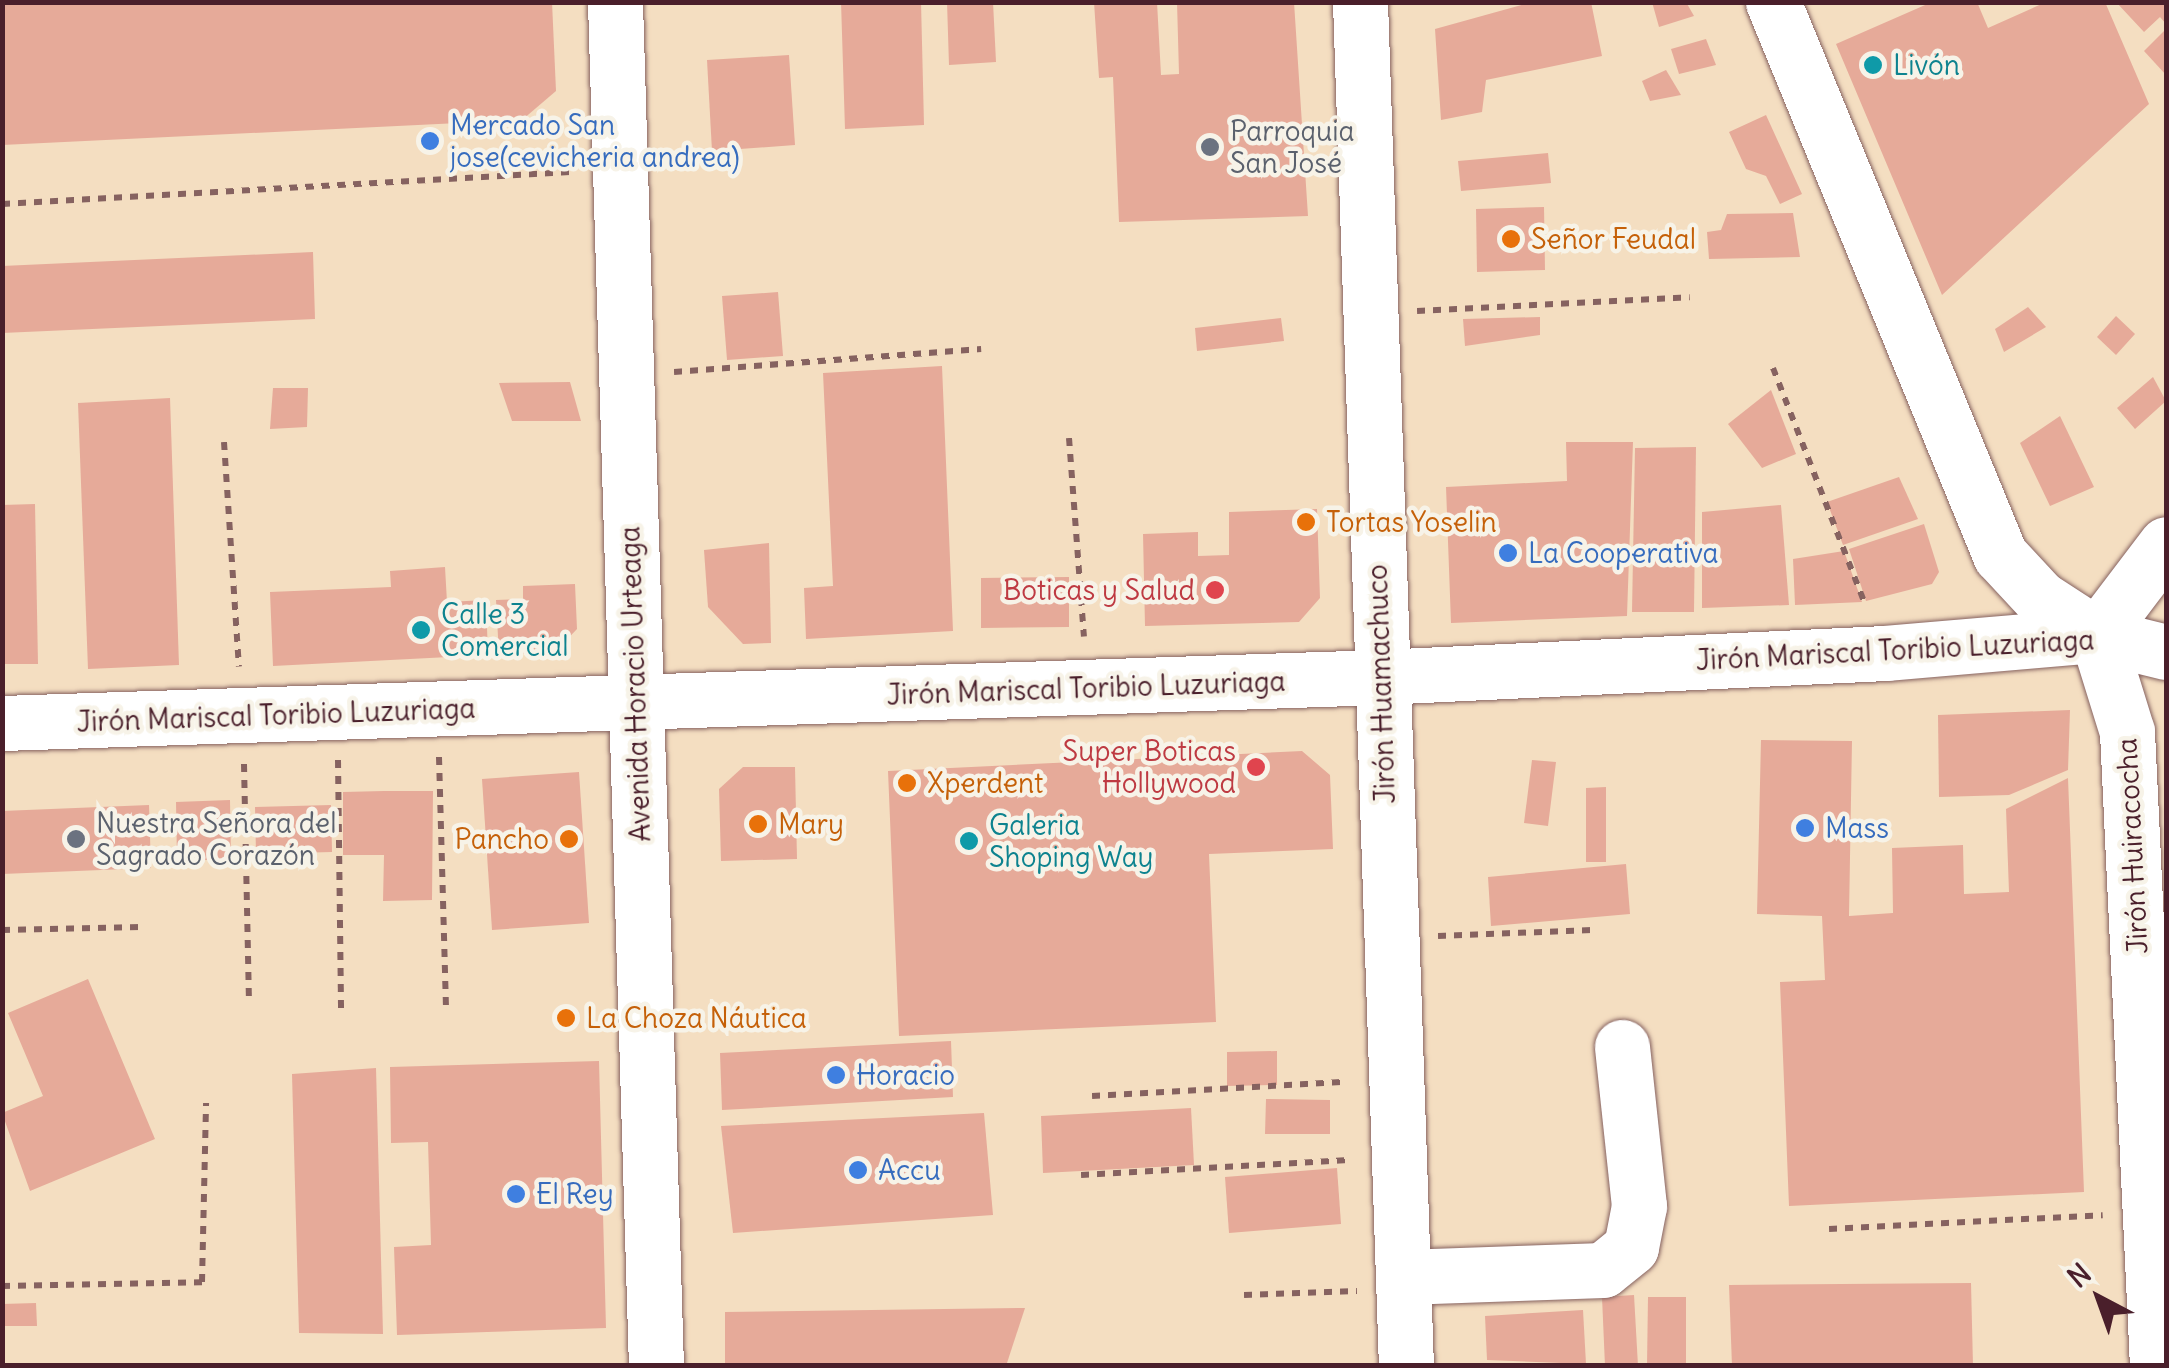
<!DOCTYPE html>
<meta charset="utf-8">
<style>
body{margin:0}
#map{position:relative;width:2169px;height:1368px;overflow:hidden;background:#f4dec1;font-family:Delius,sans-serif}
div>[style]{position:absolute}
.building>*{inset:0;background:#e6aa99}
.path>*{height:6px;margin-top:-3px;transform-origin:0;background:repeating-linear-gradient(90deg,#866260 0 8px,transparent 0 16px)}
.roads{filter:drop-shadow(0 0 2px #866260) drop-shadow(0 0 2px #866260)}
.minor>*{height:55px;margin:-27.5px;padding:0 27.5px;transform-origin:27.5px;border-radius:27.5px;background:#fff}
.dots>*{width:28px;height:28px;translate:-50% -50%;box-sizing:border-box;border:5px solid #f7f3e8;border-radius:50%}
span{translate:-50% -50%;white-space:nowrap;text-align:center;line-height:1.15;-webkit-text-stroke:9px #f7f3e8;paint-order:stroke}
.culture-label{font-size:28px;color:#0d838f}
.left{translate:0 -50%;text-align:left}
.shop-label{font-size:28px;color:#366cbe}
.worship-label{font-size:28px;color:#5b616d}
.food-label{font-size:28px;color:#c56008}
.right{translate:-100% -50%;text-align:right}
.health-label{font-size:28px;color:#be3a42}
.street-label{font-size:28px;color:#4a1f2b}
.frame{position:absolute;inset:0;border:5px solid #4a1f2b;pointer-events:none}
.north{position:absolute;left:2049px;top:1248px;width:100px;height:100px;-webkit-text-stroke:8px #f7f3e8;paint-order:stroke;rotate:319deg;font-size:28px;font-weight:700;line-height:40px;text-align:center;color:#4a1f2b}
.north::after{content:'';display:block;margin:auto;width:35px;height:45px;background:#4a1f2b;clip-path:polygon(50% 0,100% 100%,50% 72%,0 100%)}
</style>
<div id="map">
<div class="building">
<i style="clip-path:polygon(2px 2px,552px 2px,556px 91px,522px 120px,2px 145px)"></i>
<i style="clip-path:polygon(841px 2px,921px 2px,924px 125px,845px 129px)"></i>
<i style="clip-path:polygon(947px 2px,993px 2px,996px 62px,949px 65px)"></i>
<i style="clip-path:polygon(1094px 2px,1157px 2px,1161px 75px,1179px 74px,1177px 2px,1294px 2px,1308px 216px,1119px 222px,1113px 77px,1099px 78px)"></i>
<i style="clip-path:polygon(1532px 2px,1591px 2px,1602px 56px,1486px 80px,1482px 112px,1441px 120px,1435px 29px)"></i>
<i style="clip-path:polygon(1652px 2px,1686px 2px,1694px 16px,1659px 27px)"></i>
<i style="clip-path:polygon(1932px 2px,1977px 2px,1988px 28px,2046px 2px,2105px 2px,2149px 104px,1942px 295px,1836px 44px)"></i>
<i style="clip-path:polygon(2116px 2px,2166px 2px,2166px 24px,2160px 17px,2144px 32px)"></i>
<i style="clip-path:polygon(2166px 29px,2166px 75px,2144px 51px)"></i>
<i style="clip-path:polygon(1706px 39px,1716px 65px,1679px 74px,1671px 49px)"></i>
<i style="clip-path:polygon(789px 55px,795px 145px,712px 151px,707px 60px)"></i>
<i style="clip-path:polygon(1666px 70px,1681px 95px,1650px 101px,1642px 81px)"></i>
<i style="clip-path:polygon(1766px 115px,1802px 194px,1780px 204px,1766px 176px,1746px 169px,1729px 132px)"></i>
<i style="clip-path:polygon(1548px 153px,1551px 183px,1461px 191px,1458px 161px)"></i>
<i style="clip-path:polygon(1544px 207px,1545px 270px,1477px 272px,1476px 209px)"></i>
<i style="clip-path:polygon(1793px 213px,1800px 257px,1709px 259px,1707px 232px,1721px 230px,1727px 214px)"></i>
<i style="clip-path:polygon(313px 252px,315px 319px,2px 333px,2px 266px)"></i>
<i style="clip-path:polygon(778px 292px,783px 356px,727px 360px,722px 296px)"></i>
<i style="clip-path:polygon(2028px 307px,2046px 327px,2004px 352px,1995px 329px)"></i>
<i style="clip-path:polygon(2116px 316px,2135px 334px,2116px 355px,2097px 337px)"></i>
<i style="clip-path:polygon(1540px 317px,1540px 335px,1465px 346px,1463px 319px)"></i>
<i style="clip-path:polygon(1281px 318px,1284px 341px,1197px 351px,1195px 328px)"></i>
<i style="clip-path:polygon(942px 366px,953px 631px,806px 639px,804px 588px,833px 586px,823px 373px)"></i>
<i style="clip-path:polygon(2153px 377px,2166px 401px,2135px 429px,2117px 408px)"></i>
<i style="clip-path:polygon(570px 382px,581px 421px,512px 421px,499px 383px)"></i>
<i style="clip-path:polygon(273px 388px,308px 388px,307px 427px,270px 429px)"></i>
<i style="clip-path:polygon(1771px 390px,1796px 454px,1762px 468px,1728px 424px)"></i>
<i style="clip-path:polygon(170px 398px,179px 665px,88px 669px,78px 403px)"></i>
<i style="clip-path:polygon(2060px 416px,2094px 487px,2050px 506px,2020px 443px)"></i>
<i style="clip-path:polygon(1566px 442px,1633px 442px,1627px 616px,1451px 623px,1446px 487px,1567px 481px)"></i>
<i style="clip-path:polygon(1696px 447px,1694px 612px,1632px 612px,1635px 448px)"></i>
<i style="clip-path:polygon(1899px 477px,1918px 519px,1843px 545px,1827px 502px)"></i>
<i style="clip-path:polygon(35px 504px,38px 664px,2px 664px,2px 505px)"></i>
<i style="clip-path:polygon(1781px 505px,1789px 605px,1702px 608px,1702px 512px)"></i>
<i style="clip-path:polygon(1317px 509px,1320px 598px,1299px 622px,1145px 626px,1143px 534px,1198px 532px,1198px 556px,1229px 555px,1229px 512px)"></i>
<i style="clip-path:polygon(1924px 524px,1939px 572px,1932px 584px,1866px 601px,1849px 549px)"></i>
<i style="clip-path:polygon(769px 543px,771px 643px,743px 644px,708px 607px,704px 550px)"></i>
<i style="clip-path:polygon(1844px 551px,1862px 602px,1795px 605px,1793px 559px)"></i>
<i style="clip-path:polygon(445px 567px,447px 602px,486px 600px,488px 655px,273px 666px,270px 592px,391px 587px,390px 571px)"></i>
<i style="clip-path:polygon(1069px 577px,1069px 627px,981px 628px,981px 578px)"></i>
<i style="clip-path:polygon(575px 584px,577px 629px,555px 652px,499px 655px,496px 600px,523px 599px,523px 586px)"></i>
<i style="clip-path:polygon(2070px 710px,2068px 770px,2009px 795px,1939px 797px,1938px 715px)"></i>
<i style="clip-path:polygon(1761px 740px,1852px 741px,1849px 916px,1893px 913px,1892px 848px,1963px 845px,1964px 894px,2009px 892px,2006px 809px,2068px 778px,2084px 1192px,1789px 1206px,1780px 982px,1825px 980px,1822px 916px,1757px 914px)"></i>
<i style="clip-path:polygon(1302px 751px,1330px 775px,1333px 849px,1209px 854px,1216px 1022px,899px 1036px,888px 771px)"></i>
<i style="clip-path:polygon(1532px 760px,1556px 762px,1548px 826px,1524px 823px)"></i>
<i style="clip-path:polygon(743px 767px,795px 767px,797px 859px,721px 861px,719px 789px)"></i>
<i style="clip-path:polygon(579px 772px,589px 923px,492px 930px,482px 779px)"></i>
<i style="clip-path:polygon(1606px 787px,1606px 862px,1586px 862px,1586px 788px)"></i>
<i style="clip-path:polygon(384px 791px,433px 791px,432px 900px,383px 901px,384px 855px,343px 855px,343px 792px)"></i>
<i style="clip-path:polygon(230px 800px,231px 860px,177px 860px,176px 802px)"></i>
<i style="clip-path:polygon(149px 805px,151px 868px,2px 874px,2px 811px)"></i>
<i style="clip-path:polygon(331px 805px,332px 852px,256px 854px,255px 807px)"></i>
<i style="clip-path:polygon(1626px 864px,1630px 914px,1491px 926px,1488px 877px)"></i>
<i style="clip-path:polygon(88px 979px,155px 1139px,30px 1191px,2px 1113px,43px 1096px,8px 1013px)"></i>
<i style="clip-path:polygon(951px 1041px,953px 1097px,722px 1110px,720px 1053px)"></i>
<i style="clip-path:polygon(1277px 1051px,1277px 1085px,1227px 1086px,1227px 1052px)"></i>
<i style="clip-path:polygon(599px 1061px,606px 1328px,397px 1335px,394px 1247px,431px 1245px,428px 1142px,391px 1143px,390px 1067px)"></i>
<i style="clip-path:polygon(376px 1068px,383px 1334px,299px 1333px,292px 1074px)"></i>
<i style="clip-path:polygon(1266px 1099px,1330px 1100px,1330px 1134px,1265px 1134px)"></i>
<i style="clip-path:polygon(1191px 1108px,1194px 1165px,1043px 1173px,1041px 1116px)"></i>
<i style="clip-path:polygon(984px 1113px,993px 1215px,733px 1233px,721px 1126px)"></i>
<i style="clip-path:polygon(1337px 1168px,1341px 1224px,1229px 1233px,1225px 1177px)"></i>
<i style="clip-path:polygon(1971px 1283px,1973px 1366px,1732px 1366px,1729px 1285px)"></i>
<i style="clip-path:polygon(1634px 1295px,1638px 1366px,1605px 1366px,1602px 1297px)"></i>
<i style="clip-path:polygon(1648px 1297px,1686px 1297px,1686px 1365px,1647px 1365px)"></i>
<i style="clip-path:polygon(36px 1303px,37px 1326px,2px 1326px,2px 1304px)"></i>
<i style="clip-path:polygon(1025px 1308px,1006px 1366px,725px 1366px,725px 1312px)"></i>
<i style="clip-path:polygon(1583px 1310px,1586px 1364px,1487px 1360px,1485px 1316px)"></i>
</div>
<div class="path">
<i style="left:2px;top:204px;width:569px;rotate:-3.22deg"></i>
<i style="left:1417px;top:311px;width:273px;rotate:-2.9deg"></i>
<i style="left:1773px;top:368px;width:253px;rotate:68.7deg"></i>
<i style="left:674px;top:372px;width:308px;rotate:-4.3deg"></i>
<i style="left:1069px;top:438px;width:199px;rotate:85.7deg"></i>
<i style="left:224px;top:442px;width:225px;rotate:86.2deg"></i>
<i style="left:439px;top:757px;width:254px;rotate:88.4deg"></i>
<i style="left:338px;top:760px;width:254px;rotate:89.3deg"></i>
<i style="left:244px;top:764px;width:239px;rotate:88.8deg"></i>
<i style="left:2px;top:930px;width:139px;rotate:-1.2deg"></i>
<i style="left:1438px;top:936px;width:154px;rotate:-2.2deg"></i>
<i style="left:1092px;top:1096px;width:254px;rotate:-3.2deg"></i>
<i style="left:1081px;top:1175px;width:268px;rotate:-3.2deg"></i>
<i style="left:1829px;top:1229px;width:274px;rotate:-2.9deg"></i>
<i style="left:2px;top:1286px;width:200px;rotate:-1.1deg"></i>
<i style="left:202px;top:1282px;width:179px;rotate:-88.7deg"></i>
<i style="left:1244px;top:1295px;width:113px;rotate:-2deg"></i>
</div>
<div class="roads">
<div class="minor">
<i style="left:615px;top:2px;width:1365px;rotate:88.28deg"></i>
<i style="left:1360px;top:2px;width:1365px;rotate:88.07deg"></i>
<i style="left:1773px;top:2px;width:598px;rotate:67.68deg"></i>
<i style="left:2000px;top:555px;width:59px;rotate:47.1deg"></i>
<i style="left:2040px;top:598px;width:68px;rotate:33deg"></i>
<i style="left:2097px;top:635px;width:102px;rotate:72.8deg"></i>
<i style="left:2127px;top:732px;width:635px;rotate:87.29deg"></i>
<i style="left:2097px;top:635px;width:114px;rotate:-52.8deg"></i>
<i style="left:2px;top:723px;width:1379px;rotate:-1.91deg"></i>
<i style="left:1380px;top:677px;width:506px;rotate:-2.72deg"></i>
<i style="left:1885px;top:653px;width:213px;rotate:-4.9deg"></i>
<i style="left:2097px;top:635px;width:71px;rotate:13.8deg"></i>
<i style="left:1403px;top:1277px;width:200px;rotate:-2deg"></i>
<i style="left:1603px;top:1270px;width:36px;rotate:-39deg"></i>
<i style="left:1631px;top:1247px;width:42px;rotate:-79deg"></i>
<i style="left:1639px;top:1206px;width:160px;rotate:-96.1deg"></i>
</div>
</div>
<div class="dots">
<i style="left:1873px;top:65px;background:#0f9aa8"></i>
<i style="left:430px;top:141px;background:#3f7fe0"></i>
<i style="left:1210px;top:147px;background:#6b7280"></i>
<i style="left:1511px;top:239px;background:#e8710a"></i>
<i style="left:1306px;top:522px;background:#e8710a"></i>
<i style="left:1508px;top:553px;background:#3f7fe0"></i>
<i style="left:1215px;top:590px;background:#e0444e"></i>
<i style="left:421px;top:630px;background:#0f9aa8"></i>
<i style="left:1256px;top:767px;background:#e0444e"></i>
<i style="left:907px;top:783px;background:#e8710a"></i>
<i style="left:758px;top:824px;background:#e8710a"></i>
<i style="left:1805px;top:828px;background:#3f7fe0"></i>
<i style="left:76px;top:839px;background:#6b7280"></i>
<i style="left:569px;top:839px;background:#e8710a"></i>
<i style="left:969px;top:841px;background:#0f9aa8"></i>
<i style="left:566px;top:1018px;background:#e8710a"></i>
<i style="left:836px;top:1075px;background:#3f7fe0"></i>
<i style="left:858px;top:1170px;background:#3f7fe0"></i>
<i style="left:516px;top:1194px;background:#3f7fe0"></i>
</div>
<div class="culture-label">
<span class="left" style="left:1893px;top:65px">Livón</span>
<span class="left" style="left:441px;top:630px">Calle 3<br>Comercial</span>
<span class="left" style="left:989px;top:841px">Galeria<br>Shoping Way</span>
</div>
<div class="shop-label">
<span class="left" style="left:450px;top:141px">Mercado San<br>jose(cevicheria andrea)</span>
<span class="left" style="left:1528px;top:553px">La Cooperativa</span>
<span class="left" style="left:1825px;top:828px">Mass</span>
<span class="left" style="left:856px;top:1075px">Horacio</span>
<span class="left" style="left:878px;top:1170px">Accu</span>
<span class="left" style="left:536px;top:1194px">El Rey</span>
</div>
<div class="worship-label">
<span class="left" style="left:1230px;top:147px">Parroquia<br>San José</span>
<span class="left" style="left:96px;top:839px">Nuestra Señora del<br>Sagrado Corazón</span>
</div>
<div class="food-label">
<span class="left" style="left:1531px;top:239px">Señor Feudal</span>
<span class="left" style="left:1326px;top:522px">Tortas Yoselin</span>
<span class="left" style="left:927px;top:783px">Xperdent</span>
<span class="left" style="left:778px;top:824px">Mary</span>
<span class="right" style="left:549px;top:839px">Pancho</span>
<span class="left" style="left:586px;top:1018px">La Choza Náutica</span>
</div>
<div class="health-label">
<span class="right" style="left:1195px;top:590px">Boticas y Salud</span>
<span class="right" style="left:1236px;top:767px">Super Boticas<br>Hollywood</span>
</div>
<div class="street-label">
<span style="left:1895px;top:650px;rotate:-3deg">Jirón Mariscal Toribio Luzuriaga</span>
<span style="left:635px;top:684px;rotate:-92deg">Avenida Horacio Urteaga</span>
<span style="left:1381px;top:684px;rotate:-92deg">Jirón Huamachuco</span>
<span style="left:1086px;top:688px;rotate:-2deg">Jirón Mariscal Toribio Luzuriaga</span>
<span style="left:276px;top:715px;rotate:-2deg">Jirón Mariscal Toribio Luzuriaga</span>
<span style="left:2132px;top:846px;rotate:-93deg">Jirón Huiracocha</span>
</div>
<div class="frame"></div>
<div class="north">N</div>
</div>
